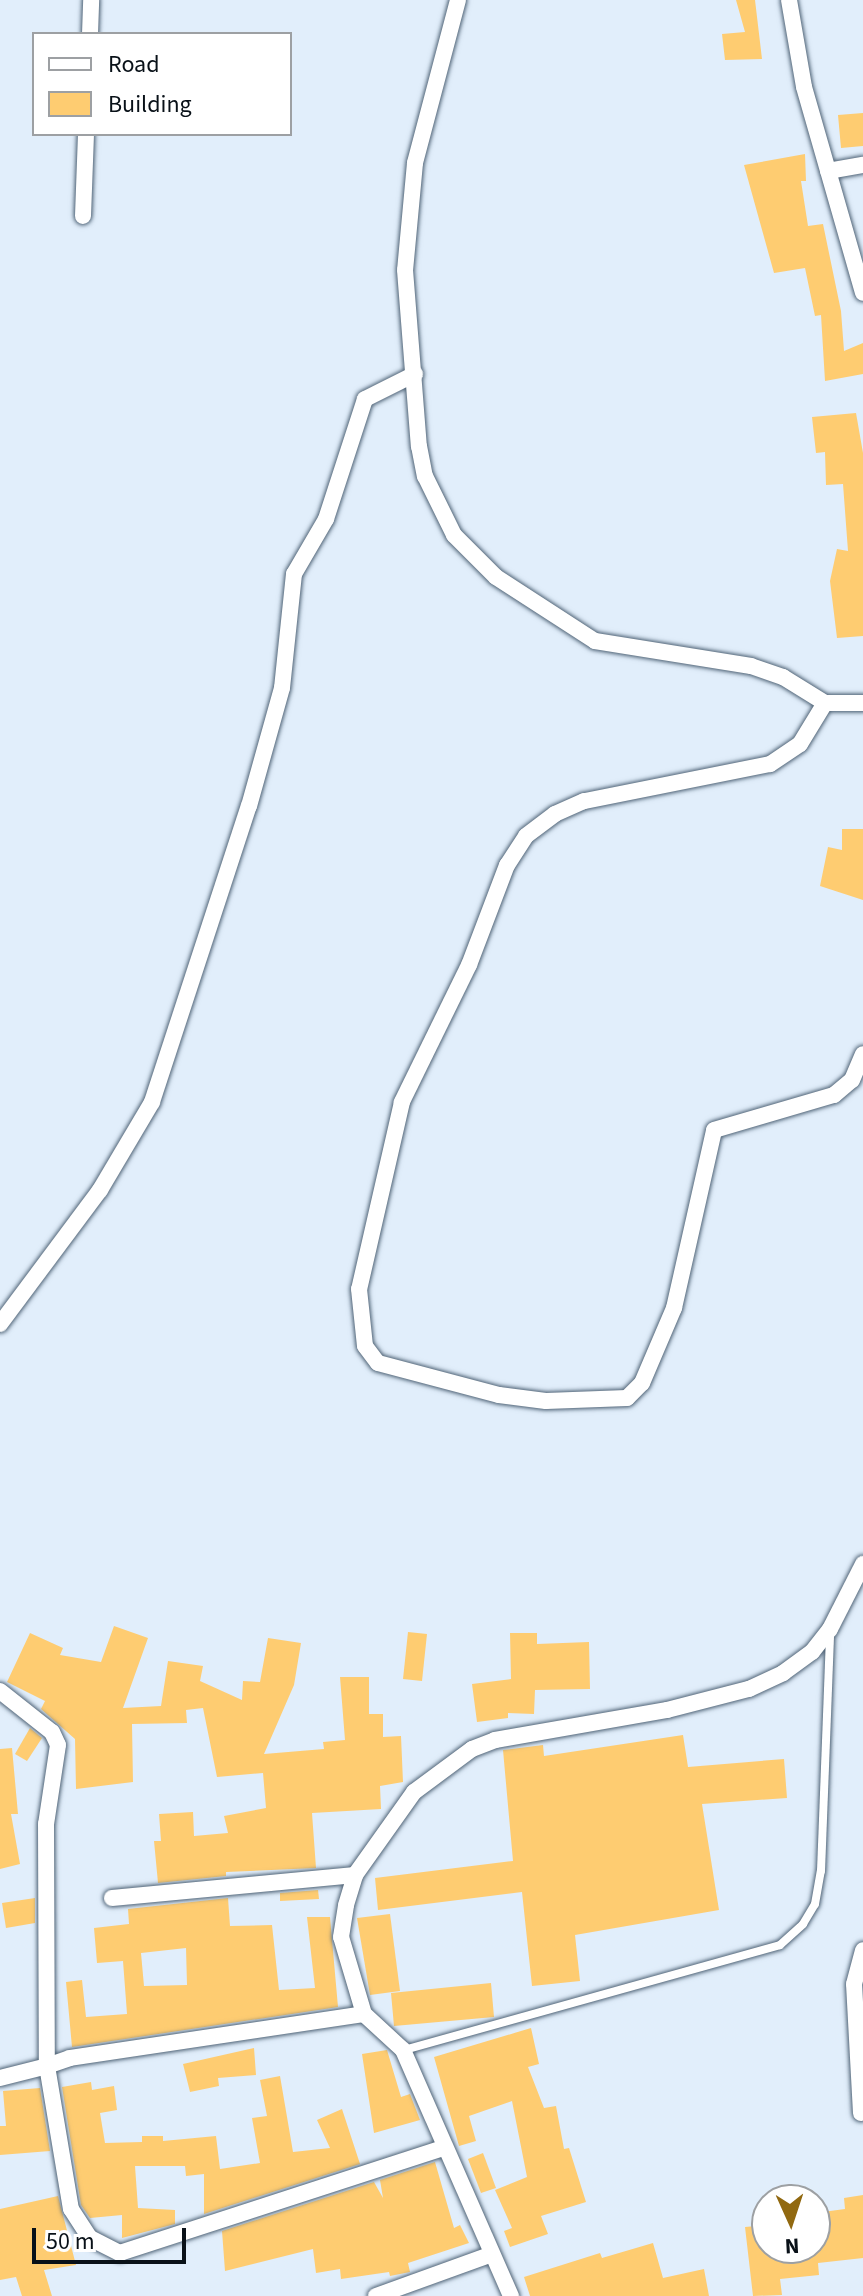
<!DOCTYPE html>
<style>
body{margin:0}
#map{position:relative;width:863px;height:2296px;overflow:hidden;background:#e1eefb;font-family:"Source Sans 3",sans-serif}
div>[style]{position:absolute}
.building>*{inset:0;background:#fecc71}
.roads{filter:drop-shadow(0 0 2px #506477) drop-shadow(0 0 2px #506477)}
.service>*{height:8px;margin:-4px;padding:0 4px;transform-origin:4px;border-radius:4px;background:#fff}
.minor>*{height:16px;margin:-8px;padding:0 8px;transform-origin:8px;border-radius:8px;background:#fff}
span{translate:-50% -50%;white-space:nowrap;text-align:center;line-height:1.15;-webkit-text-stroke:6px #fff;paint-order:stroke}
.legend{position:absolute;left:32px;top:32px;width:260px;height:104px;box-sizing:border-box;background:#fff;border:2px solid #9da0a3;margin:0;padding:10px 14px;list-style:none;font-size:24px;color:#091118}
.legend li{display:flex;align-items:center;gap:16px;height:40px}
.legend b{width:40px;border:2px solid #9da0a3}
.north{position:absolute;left:751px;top:2184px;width:80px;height:80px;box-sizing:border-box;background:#fff;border:2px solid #9da0a3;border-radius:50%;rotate:177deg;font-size:22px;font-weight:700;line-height:32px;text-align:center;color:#091118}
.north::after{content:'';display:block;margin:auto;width:28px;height:36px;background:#916910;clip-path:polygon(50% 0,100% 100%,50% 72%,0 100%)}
.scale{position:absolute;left:32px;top:2228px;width:154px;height:36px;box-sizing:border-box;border:4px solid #091118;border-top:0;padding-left:10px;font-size:24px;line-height:28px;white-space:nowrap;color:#091118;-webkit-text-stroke:6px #fff;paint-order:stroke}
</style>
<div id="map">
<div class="building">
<i style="clip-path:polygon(736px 0,755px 0,762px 59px,725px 60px,722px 34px,745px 32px)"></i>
<i style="clip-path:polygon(863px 113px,863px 146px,841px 148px,838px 115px)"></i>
<i style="clip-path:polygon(805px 154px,806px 181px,801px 181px,808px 226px,823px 224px,841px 311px,844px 351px,863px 343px,863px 374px,825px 381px,821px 315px,815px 316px,805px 268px,774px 273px,744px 165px)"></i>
<i style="clip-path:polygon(856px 413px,863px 453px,863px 636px,837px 638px,830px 581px,837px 549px,848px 551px,843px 484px,826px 485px,825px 452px,816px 453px,812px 417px)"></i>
<i style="clip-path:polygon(842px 829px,863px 829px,863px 900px,820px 886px,828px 847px,842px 850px)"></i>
<i style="clip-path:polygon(114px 1626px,148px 1638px,123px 1708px,161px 1706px,168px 1661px,203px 1666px,200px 1681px,242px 1700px,243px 1681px,260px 1682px,268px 1638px,301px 1643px,294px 1685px,264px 1754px,324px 1749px,323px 1742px,345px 1740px,340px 1677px,369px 1677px,369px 1714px,383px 1714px,383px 1737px,401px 1736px,403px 1782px,380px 1786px,381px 1809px,312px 1813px,316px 1868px,226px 1872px,226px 1876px,158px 1883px,154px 1841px,161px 1841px,159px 1814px,193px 1812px,194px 1836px,228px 1833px,224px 1816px,266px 1808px,263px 1773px,217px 1777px,203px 1708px,186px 1710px,187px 1723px,132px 1724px,133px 1782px,76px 1789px,75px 1739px,41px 1709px,45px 1701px,7px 1682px,30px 1633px,63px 1648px,60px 1655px,101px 1662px)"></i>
<i style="clip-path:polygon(408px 1632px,427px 1634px,422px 1681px,403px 1679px)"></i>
<i style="clip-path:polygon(510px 1633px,537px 1633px,537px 1644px,589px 1642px,590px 1689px,535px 1690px,534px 1714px,508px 1713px,508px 1718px,477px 1722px,472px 1684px,511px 1679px)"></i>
<i style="clip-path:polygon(30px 1728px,42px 1738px,27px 1761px,15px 1754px)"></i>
<i style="clip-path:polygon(683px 1735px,688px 1767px,784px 1759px,787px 1798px,702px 1804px,719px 1910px,575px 1935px,580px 1981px,532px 1986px,522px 1892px,378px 1910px,375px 1878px,513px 1861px,503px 1750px,543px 1745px,544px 1756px)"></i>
<i style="clip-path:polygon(12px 1748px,18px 1814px,11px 1814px,20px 1864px,0 1869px,0 1749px)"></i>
<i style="clip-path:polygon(318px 1890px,319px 1899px,280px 1901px,280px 1893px)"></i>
<i style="clip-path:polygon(35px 1898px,35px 1923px,6px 1928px,2px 1903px)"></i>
<i style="clip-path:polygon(evenodd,228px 1898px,230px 1926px,272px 1925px,279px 1990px,315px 1988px,307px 1917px,330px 1917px,338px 2007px,72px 2047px,66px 1982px,82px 1980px,86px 2017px,127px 2014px,123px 1961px,97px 1963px,94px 1928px,129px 1924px,128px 1909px,228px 1898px,186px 1948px,187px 1985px,144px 1986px,141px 1953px,186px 1948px)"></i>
<i style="clip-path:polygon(390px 1914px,400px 1991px,370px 1995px,357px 1918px)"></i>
<i style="clip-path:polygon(491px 1983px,494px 2017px,394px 2026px,391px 1993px)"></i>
<i style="clip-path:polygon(531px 2028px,539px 2064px,528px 2067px,544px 2108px,556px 2106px,564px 2149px,569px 2148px,586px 2202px,541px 2216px,548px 2234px,510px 2247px,504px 2231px,512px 2228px,495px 2190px,527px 2177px,512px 2101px,469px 2116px,476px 2141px,459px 2146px,434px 2057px)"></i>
<i style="clip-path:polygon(254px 2048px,256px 2075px,218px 2078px,219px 2086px,190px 2092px,183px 2064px)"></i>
<i style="clip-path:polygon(387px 2050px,401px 2097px,410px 2094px,420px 2120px,374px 2133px,362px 2054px)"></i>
<i style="clip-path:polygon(280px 2076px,293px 2152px,330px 2148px,317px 2120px,342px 2109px,360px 2164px,204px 2214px,204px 2174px,186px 2176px,185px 2166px,135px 2166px,138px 2208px,175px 2210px,175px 2224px,122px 2238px,122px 2215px,90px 2218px,81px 2205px,62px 2087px,91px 2082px,92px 2090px,114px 2086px,117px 2110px,100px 2113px,105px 2143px,142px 2142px,142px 2136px,163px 2136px,163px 2141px,216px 2136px,220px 2169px,260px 2163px,252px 2118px,267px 2116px,260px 2080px)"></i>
<i style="clip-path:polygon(40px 2088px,50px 2151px,0 2155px,0 2126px,6px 2126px,3px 2091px)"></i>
<i style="clip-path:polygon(483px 2153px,496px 2188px,481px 2193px,468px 2159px)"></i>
<i style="clip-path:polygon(435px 2162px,454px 2228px,460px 2225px,469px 2243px,408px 2263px,410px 2272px,390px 2276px,389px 2272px,341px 2279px,340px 2269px,316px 2273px,313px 2249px,225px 2271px,222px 2231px,374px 2182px,383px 2198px,380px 2180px)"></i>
<i style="clip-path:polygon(863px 2195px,863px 2258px,818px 2263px,819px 2275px,780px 2279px,782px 2295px,753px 2296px,745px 2227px,767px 2225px,767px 2248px,815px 2248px,815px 2213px,845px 2209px,844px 2198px)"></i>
<i style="clip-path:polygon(58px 2196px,76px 2265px,44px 2270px,52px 2296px,22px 2296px,16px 2277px,0 2280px,0 2209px)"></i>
<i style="clip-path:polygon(653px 2243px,663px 2278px,704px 2269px,709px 2296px,530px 2296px,524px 2277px,600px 2253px,602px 2258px)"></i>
</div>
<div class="roads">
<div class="service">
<i style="left:404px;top:2050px;width:390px;rotate:-15.6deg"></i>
<i style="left:780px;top:1945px;width:31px;rotate:-42deg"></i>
<i style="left:803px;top:1924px;width:23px;rotate:-59deg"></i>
<i style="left:815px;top:1904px;width:34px;rotate:-80deg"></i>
<i style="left:821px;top:1871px;width:239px;rotate:-87.8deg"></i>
</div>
<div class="minor">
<i style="left:458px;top:0;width:169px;rotate:104.8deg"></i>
<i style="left:415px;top:163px;width:107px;rotate:95.3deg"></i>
<i style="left:405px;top:270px;width:177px;rotate:85.5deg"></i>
<i style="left:419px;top:446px;width:31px;rotate:79deg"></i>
<i style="left:425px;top:476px;width:66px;rotate:63.8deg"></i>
<i style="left:454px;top:535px;width:59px;rotate:45deg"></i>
<i style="left:496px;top:577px;width:118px;rotate:32.9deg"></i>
<i style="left:595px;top:641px;width:158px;rotate:9.1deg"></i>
<i style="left:751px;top:666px;width:34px;rotate:19deg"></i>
<i style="left:783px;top:677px;width:49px;rotate:31.8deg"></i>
<i style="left:825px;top:703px;width:38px"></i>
<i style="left:789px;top:0;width:88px;rotate:80.2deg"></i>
<i style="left:804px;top:87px;width:214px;rotate:74deg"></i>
<i style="left:90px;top:34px;width:34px;rotate:-88deg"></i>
<i style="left:828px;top:171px;width:36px;rotate:-10deg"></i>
<i style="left:83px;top:216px;width:82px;rotate:-87.9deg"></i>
<i style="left:825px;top:703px;width:48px;rotate:121.4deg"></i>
<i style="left:800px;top:744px;width:36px;rotate:146deg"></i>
<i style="left:770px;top:764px;width:190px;rotate:168.7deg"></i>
<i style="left:584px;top:801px;width:32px;rotate:156deg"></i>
<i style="left:555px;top:814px;width:36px;rotate:143deg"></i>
<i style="left:526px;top:836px;width:35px;rotate:123deg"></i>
<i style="left:507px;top:865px;width:107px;rotate:110.8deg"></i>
<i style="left:469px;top:965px;width:153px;rotate:116.1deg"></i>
<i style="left:402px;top:1102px;width:192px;rotate:102.9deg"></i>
<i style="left:359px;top:1289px;width:57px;rotate:84deg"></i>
<i style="left:365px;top:1346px;width:21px;rotate:53deg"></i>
<i style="left:378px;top:1363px;width:125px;rotate:14.8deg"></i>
<i style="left:499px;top:1395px;width:47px;rotate:7.3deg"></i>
<i style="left:546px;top:1401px;width:81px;rotate:-2.1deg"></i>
<i style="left:627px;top:1398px;width:21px;rotate:-45deg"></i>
<i style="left:642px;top:1383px;width:82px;rotate:-66.9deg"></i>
<i style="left:674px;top:1308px;width:182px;rotate:-77.3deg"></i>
<i style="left:714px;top:1130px;width:125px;rotate:-16.3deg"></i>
<i style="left:834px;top:1095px;width:23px;rotate:-40deg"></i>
<i style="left:852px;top:1080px;width:28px;rotate:-67deg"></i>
<i style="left:0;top:1324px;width:167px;rotate:-53.3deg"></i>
<i style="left:100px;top:1190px;width:102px;rotate:-59.4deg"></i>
<i style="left:152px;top:1102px;width:311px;rotate:-71.9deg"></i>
<i style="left:249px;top:806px;width:123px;rotate:-74.4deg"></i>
<i style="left:282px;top:688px;width:115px;rotate:-84deg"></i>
<i style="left:294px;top:574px;width:64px;rotate:-59.8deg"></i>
<i style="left:326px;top:519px;width:126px;rotate:-72deg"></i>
<i style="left:365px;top:399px;width:56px;rotate:-26.6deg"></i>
<i style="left:0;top:1691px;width:66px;rotate:38.3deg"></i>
<i style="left:52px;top:1732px;width:14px;rotate:65deg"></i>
<i style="left:58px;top:1745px;width:80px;rotate:98.6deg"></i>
<i style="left:46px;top:1824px;width:242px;rotate:89.8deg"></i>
<i style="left:47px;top:2066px;width:24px;rotate:-19deg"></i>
<i style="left:70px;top:2058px;width:297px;rotate:-8.5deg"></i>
<i style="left:364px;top:2014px;width:80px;rotate:-106.6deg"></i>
<i style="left:341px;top:1937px;width:32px;rotate:-81deg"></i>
<i style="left:346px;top:1905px;width:31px;rotate:-73deg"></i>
<i style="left:355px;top:1875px;width:102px;rotate:-54.6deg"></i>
<i style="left:414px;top:1792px;width:72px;rotate:-36.6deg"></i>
<i style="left:472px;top:1749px;width:25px;rotate:-21deg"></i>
<i style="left:495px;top:1740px;width:175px;rotate:-9.9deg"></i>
<i style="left:667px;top:1710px;width:85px;rotate:-14.4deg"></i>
<i style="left:749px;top:1689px;width:38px;rotate:-25deg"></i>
<i style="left:783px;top:1673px;width:36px;rotate:-36deg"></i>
<i style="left:812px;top:1652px;width:29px;rotate:-52deg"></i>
<i style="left:830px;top:1629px;width:73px;rotate:-63.1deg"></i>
<i style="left:112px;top:1898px;width:244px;rotate:-5.4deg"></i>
<i style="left:364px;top:2014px;width:53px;rotate:42.7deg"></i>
<i style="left:403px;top:2050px;width:269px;rotate:66.3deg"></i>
<i style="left:0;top:2078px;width:49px;rotate:-14.3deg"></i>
<i style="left:47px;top:2066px;width:145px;rotate:80.5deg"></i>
<i style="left:71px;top:2209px;width:35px;rotate:57deg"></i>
<i style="left:90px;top:2238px;width:34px;rotate:27deg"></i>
<i style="left:120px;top:2253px;width:341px;rotate:-18deg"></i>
<i style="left:861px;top:2113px;width:129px;rotate:-93.1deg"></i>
<i style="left:854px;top:1984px;width:35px;rotate:-75deg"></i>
<i style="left:376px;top:2296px;width:123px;rotate:-19.9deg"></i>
</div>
</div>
<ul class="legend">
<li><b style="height:10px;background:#fff"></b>Road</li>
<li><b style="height:22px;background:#fecc71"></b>Building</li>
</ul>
<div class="north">N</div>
<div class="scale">50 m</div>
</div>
